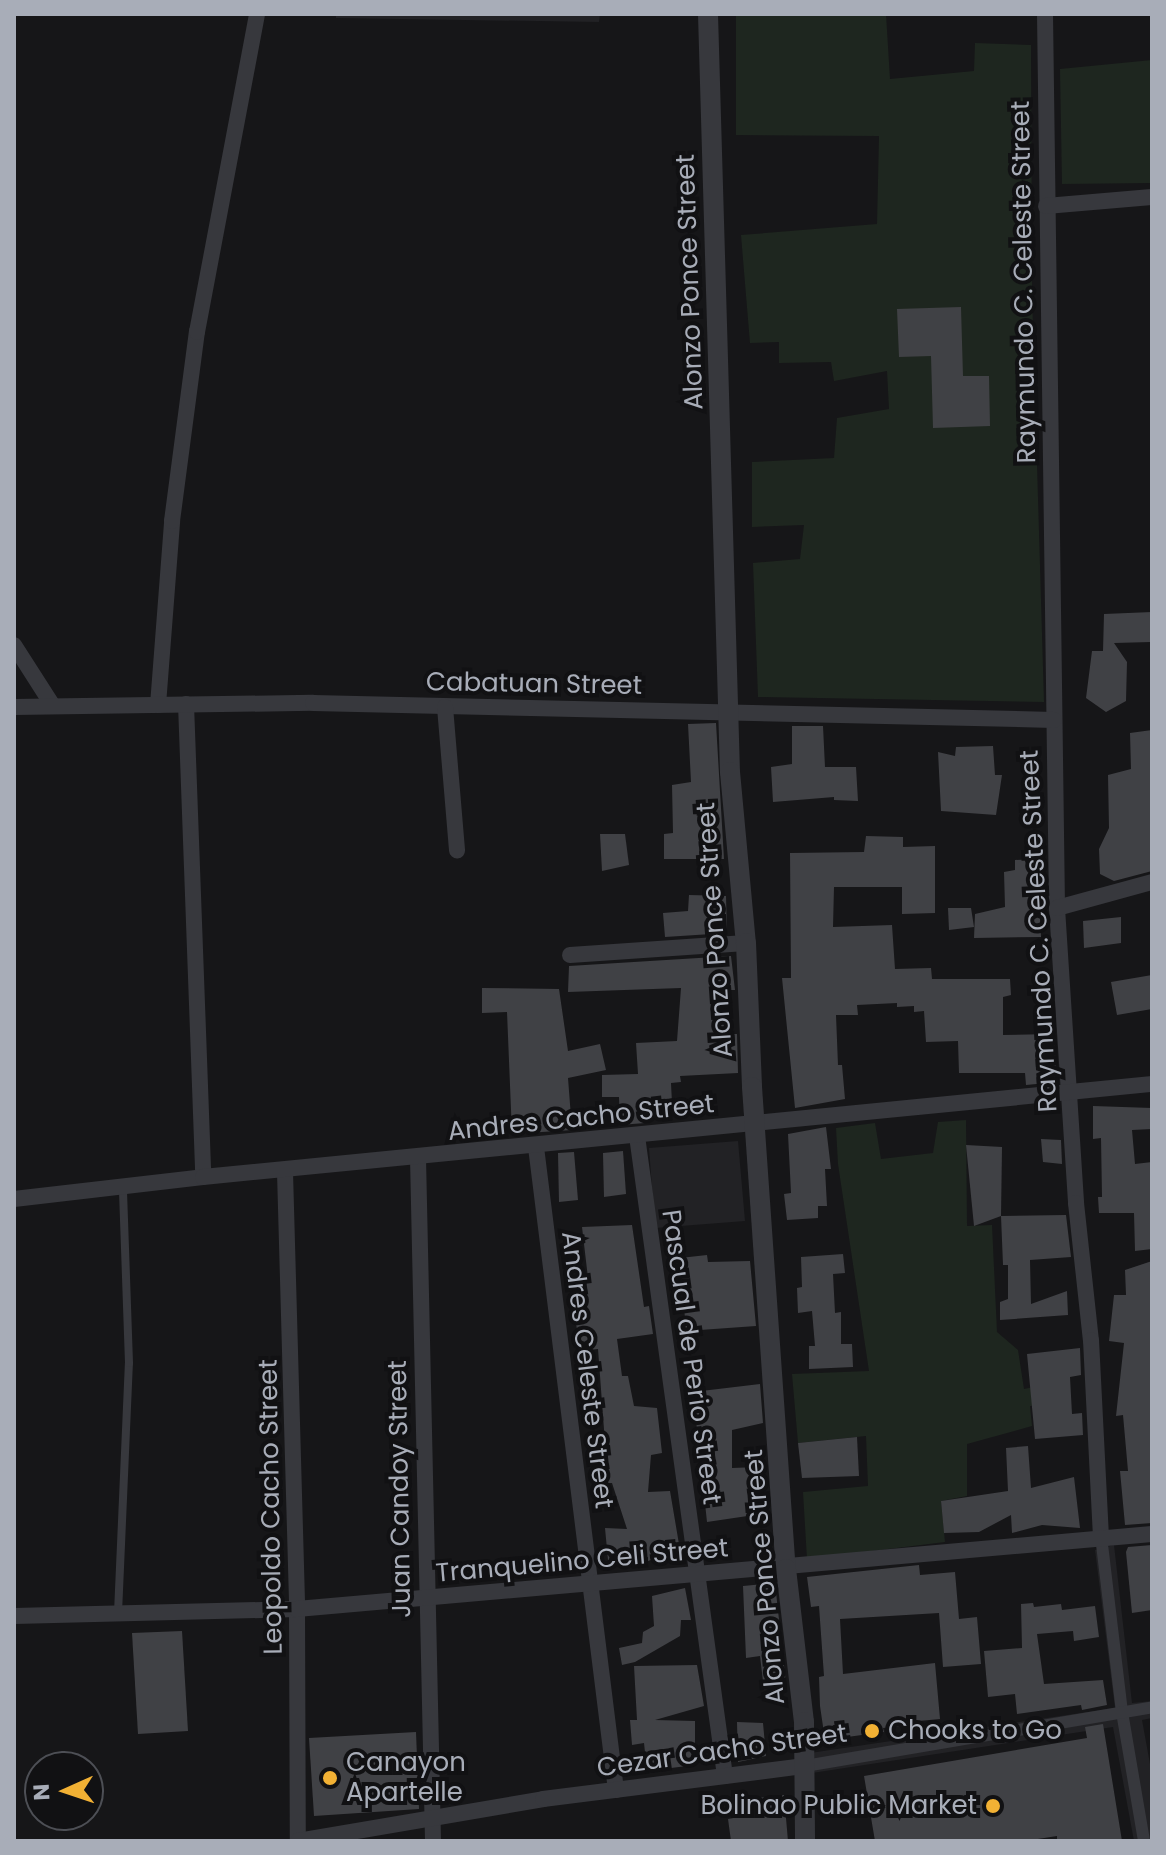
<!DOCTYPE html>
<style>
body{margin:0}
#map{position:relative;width:1166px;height:1855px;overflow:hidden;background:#161618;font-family:Poppins,sans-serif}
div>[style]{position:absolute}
.built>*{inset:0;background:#222225}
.green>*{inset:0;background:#1e261f}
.building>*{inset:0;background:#404145}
.service>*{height:8px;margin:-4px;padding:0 4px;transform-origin:4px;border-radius:4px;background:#37383d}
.pedestrian>*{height:12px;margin:-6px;padding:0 6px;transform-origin:6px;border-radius:6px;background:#37383d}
.minor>*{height:16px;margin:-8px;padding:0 8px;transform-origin:8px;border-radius:8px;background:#37383d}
.tertiary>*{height:20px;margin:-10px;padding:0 10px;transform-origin:10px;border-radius:10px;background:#37383d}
.dots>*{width:22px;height:22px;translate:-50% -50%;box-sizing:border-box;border:4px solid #111113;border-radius:50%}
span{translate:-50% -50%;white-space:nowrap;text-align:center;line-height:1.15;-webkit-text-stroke:8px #111113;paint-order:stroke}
.street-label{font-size:26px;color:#a8adb8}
.poi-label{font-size:26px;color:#a8adb8}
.left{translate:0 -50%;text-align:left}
.right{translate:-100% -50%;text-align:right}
.frame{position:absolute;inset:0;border:16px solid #a8adb8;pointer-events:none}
.north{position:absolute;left:24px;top:1751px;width:80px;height:80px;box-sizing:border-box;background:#111113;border:2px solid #4d4f55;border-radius:50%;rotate:267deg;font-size:22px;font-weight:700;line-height:32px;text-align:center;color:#a8adb8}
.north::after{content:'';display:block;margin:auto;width:28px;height:36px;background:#f2b134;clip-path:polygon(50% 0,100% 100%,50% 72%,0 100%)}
</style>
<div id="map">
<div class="built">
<i style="clip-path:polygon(336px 14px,600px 14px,599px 22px,336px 18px)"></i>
<i style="clip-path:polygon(738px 1141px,745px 1221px,655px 1228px,649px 1148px)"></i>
<i style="clip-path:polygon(1114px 1545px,1132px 1703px,1152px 1701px,1152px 1718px,1142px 1720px,1152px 1775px,1152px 1841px,1134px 1841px,1113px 1727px,812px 1773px,810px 1753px,1115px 1708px,1095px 1550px)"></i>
</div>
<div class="green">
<i style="clip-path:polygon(736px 14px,886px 14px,890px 79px,974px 71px,975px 43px,1031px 45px,1032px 294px,1044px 702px,758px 697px,753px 563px,800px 559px,804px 525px,752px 527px,752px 462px,834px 458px,837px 418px,889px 409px,887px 371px,834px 381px,831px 362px,779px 363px,779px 342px,750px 343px,741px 235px,877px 224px,879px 136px,736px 135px)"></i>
<i style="clip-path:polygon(1152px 60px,1152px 183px,1062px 184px,1060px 69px)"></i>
<i style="clip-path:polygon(966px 1120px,967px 1226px,992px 1225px,997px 1332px,1018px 1350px,1024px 1389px,1048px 1384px,1047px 1405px,1030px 1406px,1032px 1426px,967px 1444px,967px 1496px,941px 1501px,945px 1542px,807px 1559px,803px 1492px,868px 1486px,866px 1436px,798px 1443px,792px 1374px,869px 1371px,838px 1164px,836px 1128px,875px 1123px,881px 1159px,933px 1153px,938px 1122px)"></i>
</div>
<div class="building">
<i style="clip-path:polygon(961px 307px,963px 376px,989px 376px,990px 426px,933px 428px,931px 356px,899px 357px,897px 309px)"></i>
<i style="clip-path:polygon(1152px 612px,1151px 642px,1114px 643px,1127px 662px,1126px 701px,1106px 712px,1086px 698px,1092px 651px,1103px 651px,1104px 614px)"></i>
<i style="clip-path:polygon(716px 723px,724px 859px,664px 859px,664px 834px,673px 833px,672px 785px,691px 782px,688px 724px)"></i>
<i style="clip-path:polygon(792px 726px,823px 726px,825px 767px,856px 767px,858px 801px,834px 800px,834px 797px,773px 802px,771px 767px,792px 764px)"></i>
<i style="clip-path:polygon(1152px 730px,1152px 871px,1114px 881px,1100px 874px,1099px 849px,1109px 828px,1108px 775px,1131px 769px,1130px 733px)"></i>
<i style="clip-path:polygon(993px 746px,995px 775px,1002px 775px,996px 815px,941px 811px,938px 752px,955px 756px,956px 747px)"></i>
<i style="clip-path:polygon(600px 834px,625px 834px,629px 865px,602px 871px)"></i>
<i style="clip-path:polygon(866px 836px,903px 837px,903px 847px,935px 846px,935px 913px,902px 914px,902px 887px,834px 887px,833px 927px,892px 925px,895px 969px,931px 968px,932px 979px,1010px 979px,1011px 995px,1003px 997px,1003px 1035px,1054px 1034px,1057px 1082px,1026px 1085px,1025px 1073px,959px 1073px,958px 1041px,926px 1042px,924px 1011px,914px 1012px,914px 1006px,897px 1007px,897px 1003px,857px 1005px,858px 1015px,836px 1015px,838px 1065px,842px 1065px,845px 1099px,795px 1108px,782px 978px,791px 978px,790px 853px,864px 852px)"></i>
<i style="clip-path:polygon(1037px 859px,1041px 937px,974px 938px,975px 914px,1005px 907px,1004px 872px,1015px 870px,1015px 860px)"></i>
<i style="clip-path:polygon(689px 895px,726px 896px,727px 933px,665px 937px,663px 913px,688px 911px)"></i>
<i style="clip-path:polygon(948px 908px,971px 908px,974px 927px,949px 930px)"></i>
<i style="clip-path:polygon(1121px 917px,1121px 943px,1084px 948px,1083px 921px)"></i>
<i style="clip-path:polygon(731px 956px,735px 990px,726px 990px,725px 1034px,737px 1034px,738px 1073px,680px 1076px,681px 1082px,671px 1083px,672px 1103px,645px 1103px,645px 1123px,620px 1125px,619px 1097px,602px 1097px,602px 1075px,638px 1074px,636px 1043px,677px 1041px,681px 988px,568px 992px,569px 966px)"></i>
<i style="clip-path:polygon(1152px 975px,1152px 1009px,1117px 1015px,1111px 982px)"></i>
<i style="clip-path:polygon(482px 988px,559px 989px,568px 1051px,600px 1044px,606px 1070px,568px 1078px,572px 1130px,512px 1134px,507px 1012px,482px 1013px)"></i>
<i style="clip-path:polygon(1093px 1106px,1152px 1108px,1152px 1129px,1132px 1130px,1135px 1164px,1152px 1162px,1152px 1249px,1135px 1251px,1134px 1213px,1099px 1213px,1098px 1197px,1102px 1197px,1101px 1138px,1093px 1139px)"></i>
<i style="clip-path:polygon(826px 1127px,831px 1169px,825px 1169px,827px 1206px,818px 1206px,818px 1218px,787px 1220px,784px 1194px,791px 1193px,788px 1134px)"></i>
<i style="clip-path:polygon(1041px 1139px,1061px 1140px,1062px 1164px,1043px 1162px)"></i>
<i style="clip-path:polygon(966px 1145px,1002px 1147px,1001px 1216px,974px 1226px)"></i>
<i style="clip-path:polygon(623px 1151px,626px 1194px,604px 1197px,603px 1153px)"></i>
<i style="clip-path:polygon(574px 1152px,578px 1200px,559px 1202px,558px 1153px)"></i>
<i style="clip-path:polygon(1066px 1215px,1071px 1257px,1030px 1260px,1031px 1304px,1067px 1291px,1068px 1315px,1000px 1320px,1000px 1302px,1008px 1299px,1008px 1265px,1003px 1265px,1001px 1216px)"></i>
<i style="clip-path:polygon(632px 1225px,644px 1307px,649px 1306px,653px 1334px,617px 1339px,622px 1376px,628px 1376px,634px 1406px,657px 1408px,662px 1453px,651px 1455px,648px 1492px,670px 1491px,680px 1550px,648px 1561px,648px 1557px,608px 1560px,605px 1528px,627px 1529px,612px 1483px,608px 1483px,598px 1349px,580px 1351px,576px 1323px,580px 1322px,578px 1278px,588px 1278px,582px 1227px)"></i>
<i style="clip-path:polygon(843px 1254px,845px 1273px,833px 1274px,835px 1313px,841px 1312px,841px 1344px,852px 1344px,853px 1367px,809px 1369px,809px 1346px,815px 1346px,812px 1311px,798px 1313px,797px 1288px,802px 1287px,801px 1257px)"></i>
<i style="clip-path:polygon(707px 1255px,708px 1262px,750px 1261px,756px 1326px,686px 1331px,680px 1258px)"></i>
<i style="clip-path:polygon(1152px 1261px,1152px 1523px,1125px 1525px,1120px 1471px,1128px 1471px,1123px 1415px,1116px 1416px,1124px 1343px,1109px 1341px,1114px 1295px,1126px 1295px,1125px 1270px)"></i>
<i style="clip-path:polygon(1080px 1348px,1081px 1375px,1070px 1377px,1072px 1414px,1082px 1413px,1083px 1435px,1035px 1439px,1027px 1354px)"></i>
<i style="clip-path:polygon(760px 1384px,763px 1423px,732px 1430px,732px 1468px,758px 1467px,761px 1514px,707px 1522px,693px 1392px)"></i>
<i style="clip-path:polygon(857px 1437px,859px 1476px,802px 1478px,798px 1443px)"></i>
<i style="clip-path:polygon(1028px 1446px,1031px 1488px,1074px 1477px,1080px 1528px,1042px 1525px,1012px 1533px,1011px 1515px,979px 1532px,944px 1533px,941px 1501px,1008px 1491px,1006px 1448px)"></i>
<i style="clip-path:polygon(1152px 1545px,1152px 1610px,1132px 1613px,1126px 1552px,1128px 1547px)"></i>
<i style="clip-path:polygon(919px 1565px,920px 1575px,955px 1572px,959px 1619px,977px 1617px,981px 1664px,943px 1667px,939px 1613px,840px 1619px,843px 1674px,935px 1663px,940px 1719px,908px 1722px,909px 1725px,883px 1728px,884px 1732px,825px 1740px,820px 1706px,819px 1677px,824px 1676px,819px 1606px,811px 1607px,807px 1577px)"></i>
<i style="clip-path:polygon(775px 1583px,786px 1684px,764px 1690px,760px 1656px,746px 1658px,743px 1586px)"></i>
<i style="clip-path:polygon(685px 1588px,691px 1620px,681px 1620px,680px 1636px,635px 1662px,622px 1665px,619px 1648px,642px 1643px,643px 1632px,654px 1626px,652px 1596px)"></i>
<i style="clip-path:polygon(1033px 1603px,1034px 1607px,1061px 1604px,1062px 1610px,1095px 1606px,1099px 1637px,1074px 1641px,1073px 1631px,1037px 1634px,1044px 1684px,1103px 1680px,1107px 1705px,1082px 1710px,1081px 1705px,1017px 1714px,1015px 1694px,988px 1697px,984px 1651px,1022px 1648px,1021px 1604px)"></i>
<i style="clip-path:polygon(182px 1631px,188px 1731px,138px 1734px,132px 1633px)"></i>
<i style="clip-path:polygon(697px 1665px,704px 1706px,655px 1720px,695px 1721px,695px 1765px,647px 1771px,644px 1743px,632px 1745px,630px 1720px,637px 1720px,634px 1666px)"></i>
<i style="clip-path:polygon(737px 1722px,763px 1723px,766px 1756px,738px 1762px)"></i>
<i style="clip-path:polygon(1103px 1724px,1122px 1841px,1057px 1841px,1057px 1836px,1025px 1841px,875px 1841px,864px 1776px,1087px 1738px,1085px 1727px)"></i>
<i style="clip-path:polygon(416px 1732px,419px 1809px,314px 1816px,309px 1738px)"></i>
<i style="clip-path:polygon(784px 1795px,788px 1841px,731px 1841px,728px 1819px,739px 1817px,739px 1800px)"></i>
</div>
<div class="service">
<i style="left:118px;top:1613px;width:250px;rotate:-87.5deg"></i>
<i style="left:129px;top:1363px;width:175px;rotate:-92deg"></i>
</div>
<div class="pedestrian">
<i style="left:1101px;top:1536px;width:177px;rotate:83.2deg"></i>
<i style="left:1122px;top:1712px;width:131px;rotate:80.3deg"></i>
<i style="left:805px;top:1766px;width:352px;rotate:-9.6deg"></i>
</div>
<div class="minor">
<i style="left:1045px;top:14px;width:894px;rotate:89.23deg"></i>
<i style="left:1057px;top:908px;width:296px;rotate:86.3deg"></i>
<i style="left:1076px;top:1203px;width:138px;rotate:83.8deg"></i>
<i style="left:1091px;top:1340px;width:196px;rotate:87.1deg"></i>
<i style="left:1046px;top:206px;width:106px;rotate:-4.9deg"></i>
<i style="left:14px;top:645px;width:72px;rotate:57.4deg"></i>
<i style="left:186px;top:704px;width:473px;rotate:87.9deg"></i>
<i style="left:158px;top:705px;width:185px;rotate:-85.6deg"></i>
<i style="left:172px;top:521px;width:191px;rotate:-82.5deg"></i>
<i style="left:197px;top:332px;width:324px;rotate:-79.3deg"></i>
<i style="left:14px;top:707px;width:299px;rotate:-0.8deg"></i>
<i style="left:313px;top:703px;width:741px;rotate:1.31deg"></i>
<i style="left:445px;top:707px;width:144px;rotate:85.2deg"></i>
<i style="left:1057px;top:908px;width:98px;rotate:-15.3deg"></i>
<i style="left:570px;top:955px;width:176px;rotate:-3.9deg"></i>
<i style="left:637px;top:1136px;width:646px;rotate:82.17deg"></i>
<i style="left:536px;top:1147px;width:648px;rotate:82.91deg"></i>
<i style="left:418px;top:1158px;width:683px;rotate:88.74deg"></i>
<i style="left:285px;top:1172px;width:437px;rotate:88.4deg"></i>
<i style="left:297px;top:1609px;width:232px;rotate:89.8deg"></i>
<i style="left:14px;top:1199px;width:190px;rotate:-6.6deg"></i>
<i style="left:203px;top:1177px;width:954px;rotate:-5.6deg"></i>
<i style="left:14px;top:1616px;width:283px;rotate:-1.4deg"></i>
<i style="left:297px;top:1609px;width:858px;rotate:-5.01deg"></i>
<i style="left:298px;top:1841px;width:249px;rotate:-9.7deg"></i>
<i style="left:543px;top:1799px;width:264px;rotate:-7.2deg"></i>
</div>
<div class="tertiary">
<i style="left:708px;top:14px;width:758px;rotate:88.34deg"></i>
<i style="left:730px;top:772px;width:172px;rotate:84.7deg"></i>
<i style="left:746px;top:943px;width:144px;rotate:87.6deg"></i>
<i style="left:752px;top:1087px;width:483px;rotate:86deg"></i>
<i style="left:786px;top:1569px;width:154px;rotate:83.3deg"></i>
<i style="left:804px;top:1722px;width:119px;rotate:89.5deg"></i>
</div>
<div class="dots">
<i style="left:872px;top:1731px;background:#f2b134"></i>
<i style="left:330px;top:1778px;background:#f2b134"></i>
<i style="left:993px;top:1806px;background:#f2b134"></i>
</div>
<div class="street-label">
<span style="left:690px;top:282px;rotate:-92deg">Alonzo Ponce Street</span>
<span style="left:1024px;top:282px;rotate:-91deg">Raymundo C. Celeste Street</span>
<span style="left:534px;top:684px;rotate:1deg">Cabatuan Street</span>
<span style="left:715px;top:930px;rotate:-94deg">Alonzo Ponce Street</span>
<span style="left:1039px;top:931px;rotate:-93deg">Raymundo C. Celeste Street</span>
<span style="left:581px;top:1118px;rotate:-6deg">Andres Cacho Street</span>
<span style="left:691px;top:1357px;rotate:82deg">Pascual de Perio Street</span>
<span style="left:587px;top:1370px;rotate:83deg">Andres Celeste Street</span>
<span style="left:400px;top:1489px;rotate:-91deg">Juan Candoy Street</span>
<span style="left:271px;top:1507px;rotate:-91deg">Leopoldo Cacho Street</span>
<span style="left:582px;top:1561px;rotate:-5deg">Tranquelino Celi Street</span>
<span style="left:765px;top:1577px;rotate:-95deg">Alonzo Ponce Street</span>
<span style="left:722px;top:1751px;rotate:-8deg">Cezar Cacho Street</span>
</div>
<div class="poi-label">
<span class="left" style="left:888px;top:1731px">Chooks to Go</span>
<span class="left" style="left:346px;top:1778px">Canayon<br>Apartelle</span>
<span class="right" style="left:977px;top:1806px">Bolinao Public Market</span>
</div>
<div class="frame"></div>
<div class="north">N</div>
</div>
